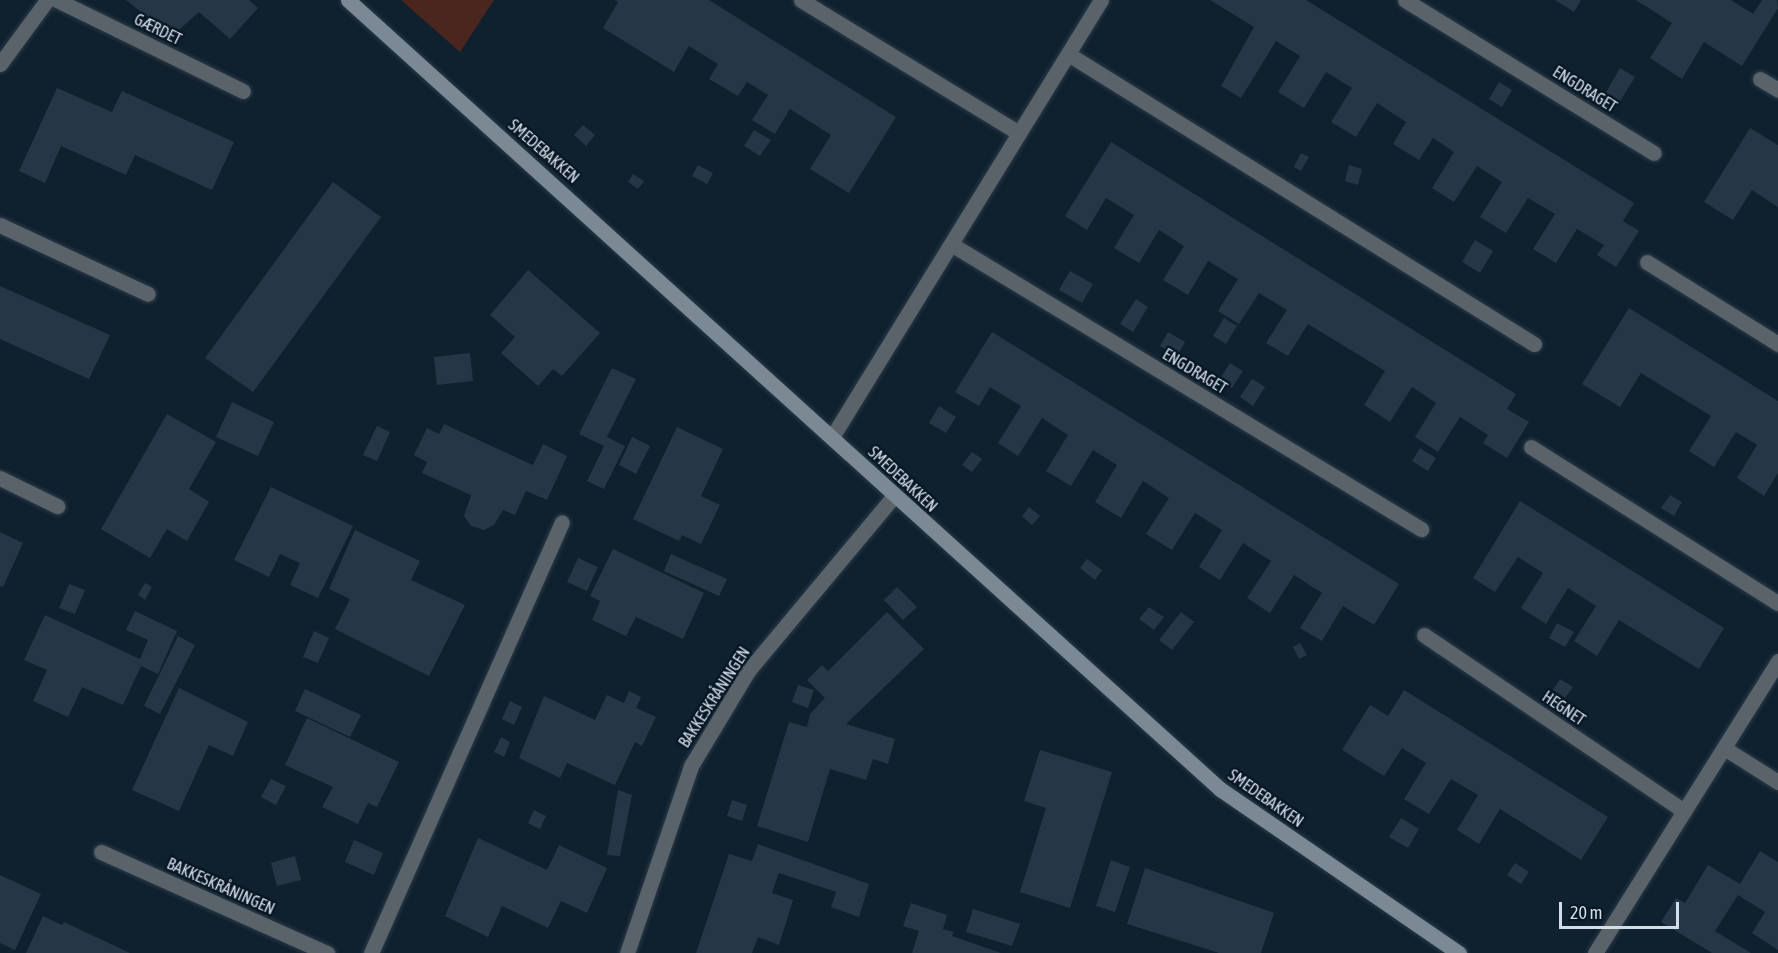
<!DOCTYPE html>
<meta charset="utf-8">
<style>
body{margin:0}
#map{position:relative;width:1778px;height:953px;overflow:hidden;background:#0f202e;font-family:"Asap Condensed",sans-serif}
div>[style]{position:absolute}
.green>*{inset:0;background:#4a261e}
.building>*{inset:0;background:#253746}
.roads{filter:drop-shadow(0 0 2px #2a3a48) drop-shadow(0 0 2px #2a3a48)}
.street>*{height:15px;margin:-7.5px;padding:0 7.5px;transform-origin:7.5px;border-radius:7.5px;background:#5a626a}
.secondary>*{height:15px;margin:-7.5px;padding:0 7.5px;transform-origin:7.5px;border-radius:7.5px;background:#7b8994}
span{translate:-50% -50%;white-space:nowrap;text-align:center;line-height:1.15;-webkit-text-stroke:5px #071724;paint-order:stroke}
.street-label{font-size:16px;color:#d3dde7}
.scale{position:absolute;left:1559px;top:902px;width:120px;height:27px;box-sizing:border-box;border:3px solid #d3dde7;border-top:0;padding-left:8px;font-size:18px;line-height:21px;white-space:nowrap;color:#d3dde7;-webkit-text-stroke:4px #071724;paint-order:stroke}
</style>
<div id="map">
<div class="green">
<i style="clip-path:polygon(401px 0,494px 0,460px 52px)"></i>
</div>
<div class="building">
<i style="clip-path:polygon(126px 0,249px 0,258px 8px,230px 39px,199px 12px,172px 36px)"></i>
<i style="clip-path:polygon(615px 0,709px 0,896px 117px,849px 193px,810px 169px,831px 135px,790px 109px,775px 134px,752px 120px,768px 95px,747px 82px,738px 96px,709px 79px,718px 64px,689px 46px,674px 72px,603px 28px,618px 2px)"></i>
<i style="clip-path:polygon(1210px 0,1306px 0,1634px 203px,1623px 221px,1639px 231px,1616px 267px,1597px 255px,1604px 245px,1577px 229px,1556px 263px,1533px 249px,1555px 214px,1528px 198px,1506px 233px,1480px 217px,1502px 182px,1477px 166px,1454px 202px,1432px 188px,1454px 152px,1433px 138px,1419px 160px,1393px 144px,1406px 122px,1377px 103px,1356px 137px,1331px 122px,1352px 88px,1326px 72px,1304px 108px,1278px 92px,1300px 56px,1276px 41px,1241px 98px,1221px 86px,1254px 27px)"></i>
<i style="clip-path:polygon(1555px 0,1581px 0,1574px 12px)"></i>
<i style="clip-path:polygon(1636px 0,1731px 0,1753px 14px,1762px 0,1777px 0,1778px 8px,1742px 66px,1704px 42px,1682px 79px,1650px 58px,1672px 23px)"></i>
<i style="clip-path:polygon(1620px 68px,1635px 77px,1619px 103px,1605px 94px)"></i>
<i style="clip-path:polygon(1499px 82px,1512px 90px,1502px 107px,1489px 99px)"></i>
<i style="clip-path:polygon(57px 88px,112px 112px,122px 91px,234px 142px,212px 190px,135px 155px,126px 175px,61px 146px,45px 183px,19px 171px)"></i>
<i style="clip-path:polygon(583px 125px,595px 135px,586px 146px,574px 135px)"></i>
<i style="clip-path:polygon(1750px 128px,1778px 145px,1778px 207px,1752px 190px,1733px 220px,1704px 202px)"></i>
<i style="clip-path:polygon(754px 130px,771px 140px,760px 156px,744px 146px)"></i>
<i style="clip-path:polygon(1111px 142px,1516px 394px,1507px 409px,1529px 422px,1507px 458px,1483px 443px,1488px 435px,1460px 417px,1438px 452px,1415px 437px,1436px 403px,1412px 387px,1390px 422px,1364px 405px,1385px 371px,1308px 324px,1288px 356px,1266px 343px,1287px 310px,1259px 293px,1239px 324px,1218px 311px,1238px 279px,1208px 261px,1188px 295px,1163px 280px,1184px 246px,1159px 230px,1139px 263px,1114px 248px,1134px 215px,1106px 198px,1087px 230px,1065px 216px)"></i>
<i style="clip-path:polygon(1301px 153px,1309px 157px,1301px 171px,1294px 167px)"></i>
<i style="clip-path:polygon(698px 165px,713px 173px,707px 184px,692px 176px)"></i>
<i style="clip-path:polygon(1349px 165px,1362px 169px,1358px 185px,1345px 181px)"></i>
<i style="clip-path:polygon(633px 174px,644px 181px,638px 189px,628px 182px)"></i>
<i style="clip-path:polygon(333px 182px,381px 217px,253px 392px,205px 358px)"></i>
<i style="clip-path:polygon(1475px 240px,1493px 251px,1480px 273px,1462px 262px)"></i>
<i style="clip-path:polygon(528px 270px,600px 333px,562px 376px,553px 369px,538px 386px,501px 353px,515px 337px,490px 315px)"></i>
<i style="clip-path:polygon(1070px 271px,1093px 284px,1082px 303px,1059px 290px)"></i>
<i style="clip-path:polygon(0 286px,110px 335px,89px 379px,0 339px)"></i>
<i style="clip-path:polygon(1136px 299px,1148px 307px,1133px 332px,1120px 324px)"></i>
<i style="clip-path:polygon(1629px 308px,1778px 401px,1778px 473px,1764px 496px,1737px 478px,1757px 445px,1736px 432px,1714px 467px,1689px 451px,1711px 416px,1641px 373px,1620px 407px,1582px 384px)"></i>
<i style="clip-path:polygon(1224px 318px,1237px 326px,1226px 344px,1213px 336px)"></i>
<i style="clip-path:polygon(992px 332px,1399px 584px,1374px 625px,1343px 606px,1322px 641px,1300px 628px,1322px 593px,1294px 575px,1270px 613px,1247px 598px,1271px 561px,1243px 543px,1220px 580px,1199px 567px,1222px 530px,1195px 513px,1172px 550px,1146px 534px,1169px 498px,1143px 481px,1121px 518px,1095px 502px,1117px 465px,1093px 450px,1071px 486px,1046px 471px,1068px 435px,1042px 418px,1018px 456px,998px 443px,1021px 406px,990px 387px,979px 406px,955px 392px)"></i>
<i style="clip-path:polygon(1168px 332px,1185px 342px,1177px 356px,1160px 346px)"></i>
<i style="clip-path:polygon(470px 353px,473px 381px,437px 385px,434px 357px)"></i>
<i style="clip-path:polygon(1230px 363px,1243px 371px,1232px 388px,1219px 380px)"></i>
<i style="clip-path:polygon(612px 368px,636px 379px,607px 437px,625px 446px,604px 489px,587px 481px,604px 446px,579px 434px)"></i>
<i style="clip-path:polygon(1252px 379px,1265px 387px,1253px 406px,1240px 397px)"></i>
<i style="clip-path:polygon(232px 402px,274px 422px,258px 456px,216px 437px)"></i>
<i style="clip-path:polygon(939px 406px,956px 417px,946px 433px,929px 423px)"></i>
<i style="clip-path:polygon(167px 414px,216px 442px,189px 489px,209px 502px,187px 541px,167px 529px,150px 558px,101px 529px)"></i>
<i style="clip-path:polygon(444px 424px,533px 465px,543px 444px,567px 456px,547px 500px,526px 491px,515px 515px,503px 510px,494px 525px,484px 530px,471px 526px,464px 516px,471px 495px,422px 473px,427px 462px,414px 455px,427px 428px,439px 434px)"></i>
<i style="clip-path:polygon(377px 426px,390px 432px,377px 461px,363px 455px)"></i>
<i style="clip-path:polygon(677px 427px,723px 449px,701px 496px,720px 505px,701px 544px,682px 535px,679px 541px,633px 519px)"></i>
<i style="clip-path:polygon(632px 437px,650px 446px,636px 474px,619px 465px)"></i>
<i style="clip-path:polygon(1420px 448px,1436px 458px,1428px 471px,1412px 461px)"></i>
<i style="clip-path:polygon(972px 452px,982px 459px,972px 472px,962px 465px)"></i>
<i style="clip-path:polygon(271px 487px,353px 526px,318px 598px,290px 585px,300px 563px,280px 554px,269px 577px,234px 560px)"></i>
<i style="clip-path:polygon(1670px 495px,1682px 502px,1674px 516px,1661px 508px)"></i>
<i style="clip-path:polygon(1520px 501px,1724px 628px,1699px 669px,1619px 620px,1597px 656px,1574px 641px,1596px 606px,1568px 588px,1546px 624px,1521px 608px,1543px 573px,1518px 557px,1495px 592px,1473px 578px)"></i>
<i style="clip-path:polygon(1029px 507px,1040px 516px,1032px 525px,1022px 516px)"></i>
<i style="clip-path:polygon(355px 530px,420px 561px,411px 580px,465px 605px,429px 676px,335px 629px,350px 599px,329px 589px)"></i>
<i style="clip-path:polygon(0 532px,23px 543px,3px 587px,0 586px)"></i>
<i style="clip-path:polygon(613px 549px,704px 593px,683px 639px,636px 617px,626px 636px,592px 620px,600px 601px,590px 596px)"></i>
<i style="clip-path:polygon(671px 554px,727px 579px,719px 596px,664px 571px)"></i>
<i style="clip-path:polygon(578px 558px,598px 567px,587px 591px,567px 582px)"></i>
<i style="clip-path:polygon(1087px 559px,1102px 570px,1095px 580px,1080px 568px)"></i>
<i style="clip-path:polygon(145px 583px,152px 587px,145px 600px,138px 595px)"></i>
<i style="clip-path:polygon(69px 584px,85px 590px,75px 614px,59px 608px)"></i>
<i style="clip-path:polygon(897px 587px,917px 607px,903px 620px,884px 600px)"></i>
<i style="clip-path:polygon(1149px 607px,1164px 617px,1154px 630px,1139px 619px)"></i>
<i style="clip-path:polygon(135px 611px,177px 631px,158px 674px,141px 666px,123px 705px,82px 687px,68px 717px,33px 701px,47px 670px,24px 660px,45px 615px,140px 659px,148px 640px,126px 630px)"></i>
<i style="clip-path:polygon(887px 612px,924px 649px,846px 724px,895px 739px,888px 764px,873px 759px,866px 780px,830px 769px,808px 842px,757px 826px,789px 722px,807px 727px,810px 714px,825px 698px,807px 680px,822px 665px,828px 671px)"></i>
<i style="clip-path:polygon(1181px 612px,1194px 622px,1172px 650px,1159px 640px)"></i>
<i style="clip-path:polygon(1557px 623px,1574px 632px,1565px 647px,1549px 638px)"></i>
<i style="clip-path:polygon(314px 631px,329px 638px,318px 663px,303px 657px)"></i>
<i style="clip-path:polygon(178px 636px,195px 645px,160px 714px,144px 706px)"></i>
<i style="clip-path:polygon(1300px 643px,1307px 655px,1299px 659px,1293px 647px)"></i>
<i style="clip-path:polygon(1560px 679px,1573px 687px,1565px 698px,1553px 690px)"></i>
<i style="clip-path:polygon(798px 685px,814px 690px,808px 708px,792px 702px)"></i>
<i style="clip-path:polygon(179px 688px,248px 722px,233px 756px,209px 745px,179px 811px,132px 790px)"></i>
<i style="clip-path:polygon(305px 689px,361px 715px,350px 737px,295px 711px)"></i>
<i style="clip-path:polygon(1404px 690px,1608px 817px,1581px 860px,1500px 809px,1479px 844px,1457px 830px,1478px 795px,1451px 779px,1429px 814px,1404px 799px,1426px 763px,1402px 748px,1384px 776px,1342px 750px,1370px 705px,1388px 716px)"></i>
<i style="clip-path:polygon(629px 691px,641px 697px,636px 708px,656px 717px,642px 746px,635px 742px,615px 785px,567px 763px,560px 778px,519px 758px,544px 696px,595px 720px,607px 695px,624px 703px)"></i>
<i style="clip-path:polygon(510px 701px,522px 707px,514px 725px,502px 719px)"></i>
<i style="clip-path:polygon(307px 718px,399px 762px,377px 807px,368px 803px,358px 824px,322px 807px,333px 787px,285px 765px)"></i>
<i style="clip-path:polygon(501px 737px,510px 742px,504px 757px,494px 752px)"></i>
<i style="clip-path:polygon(1040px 750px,1112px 772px,1070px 908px,1020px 892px,1046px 808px,1024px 801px)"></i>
<i style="clip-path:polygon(271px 779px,286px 786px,276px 805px,261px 797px)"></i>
<i style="clip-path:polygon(618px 790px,632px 795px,620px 856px,607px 855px)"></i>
<i style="clip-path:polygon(732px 800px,747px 805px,742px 821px,727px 816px)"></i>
<i style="clip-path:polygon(534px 810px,546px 816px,540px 829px,528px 823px)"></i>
<i style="clip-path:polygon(1401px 818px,1419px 829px,1408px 848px,1389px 837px)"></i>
<i style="clip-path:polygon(478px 838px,547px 870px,559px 845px,607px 868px,587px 913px,561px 901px,548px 928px,502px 906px,488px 937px,445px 916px)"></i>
<i style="clip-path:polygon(354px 840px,383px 853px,374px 875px,345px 862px)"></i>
<i style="clip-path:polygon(758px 844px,869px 884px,859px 917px,831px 907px,836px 892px,779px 873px,772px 893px,793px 900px,779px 945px,758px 937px,752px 953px,696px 953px,729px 854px,752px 861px)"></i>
<i style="clip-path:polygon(1760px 851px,1778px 862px,1778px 950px,1752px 933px,1765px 912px,1738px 895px,1715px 931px,1751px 953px,1712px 953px,1661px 922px,1676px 898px,1685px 903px,1708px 865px,1740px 884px)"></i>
<i style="clip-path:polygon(295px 856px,301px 880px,277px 886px,271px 863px)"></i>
<i style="clip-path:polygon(1111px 860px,1130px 867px,1115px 912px,1096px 906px)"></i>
<i style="clip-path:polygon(1515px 863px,1529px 872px,1521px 884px,1507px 875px)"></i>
<i style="clip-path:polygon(1145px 868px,1274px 913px,1261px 953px,1219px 953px,1127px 924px)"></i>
<i style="clip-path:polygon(0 875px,41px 894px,15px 950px,0 943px)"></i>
<i style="clip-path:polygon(911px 903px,947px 915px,943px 929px,954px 932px,952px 936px,1001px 953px,912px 953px,919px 931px,903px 926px)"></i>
<i style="clip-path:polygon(973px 909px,1020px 924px,1012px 946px,966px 932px)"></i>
<i style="clip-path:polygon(43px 916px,62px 925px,64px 922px,130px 953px,26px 953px)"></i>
</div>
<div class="roads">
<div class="street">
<i style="left:57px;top:0;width:207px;rotate:26.1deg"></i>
<i style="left:801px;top:0;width:255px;rotate:31.4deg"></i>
<i style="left:1405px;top:0;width:292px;rotate:31.6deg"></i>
<i style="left:1068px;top:54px;width:549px;rotate:31.89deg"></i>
<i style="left:0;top:64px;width:79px;rotate:-53.7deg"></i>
<i style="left:1760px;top:79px;width:21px;rotate:31deg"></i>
<i style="left:0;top:225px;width:163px;rotate:25deg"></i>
<i style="left:951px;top:244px;width:550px;rotate:31.23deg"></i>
<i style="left:1647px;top:262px;width:155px;rotate:32deg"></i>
<i style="left:832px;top:437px;width:513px;rotate:-58.39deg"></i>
<i style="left:1531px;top:447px;width:292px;rotate:32.3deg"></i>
<i style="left:0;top:478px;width:64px;rotate:26.2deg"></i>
<i style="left:1424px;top:635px;width:314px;rotate:34.1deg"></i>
<i style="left:1724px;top:748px;width:64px;rotate:32.2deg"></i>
<i style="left:101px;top:852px;width:248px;rotate:24.1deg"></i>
<i style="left:371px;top:953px;width:471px;rotate:-66.1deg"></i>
<i style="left:627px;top:953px;width:198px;rotate:-71.1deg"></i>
<i style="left:691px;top:766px;width:111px;rotate:-59deg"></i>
<i style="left:748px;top:671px;width:228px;rotate:-50.2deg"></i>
<i style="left:1595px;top:953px;width:345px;rotate:-57.9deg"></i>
</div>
<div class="secondary">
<i style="left:348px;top:0;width:1176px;rotate:42.14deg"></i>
<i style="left:1220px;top:789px;width:290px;rotate:34.5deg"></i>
</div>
</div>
<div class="street-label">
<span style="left:158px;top:29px;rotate:26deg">GÆRDET</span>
<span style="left:1585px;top:89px;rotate:32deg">ENGDRAGET</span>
<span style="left:544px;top:151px;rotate:41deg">SMEDEBAKKEN</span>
<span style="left:1195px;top:371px;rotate:31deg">ENGDRAGET</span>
<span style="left:903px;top:479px;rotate:43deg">SMEDEBAKKEN</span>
<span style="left:714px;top:697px;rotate:-57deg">BAKKESKRÅNINGEN</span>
<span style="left:1564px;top:708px;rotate:34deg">HEGNET</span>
<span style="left:1266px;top:798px;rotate:35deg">SMEDEBAKKEN</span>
<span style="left:221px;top:886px;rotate:24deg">BAKKESKRÅNINGEN</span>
</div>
<div class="scale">20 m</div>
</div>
